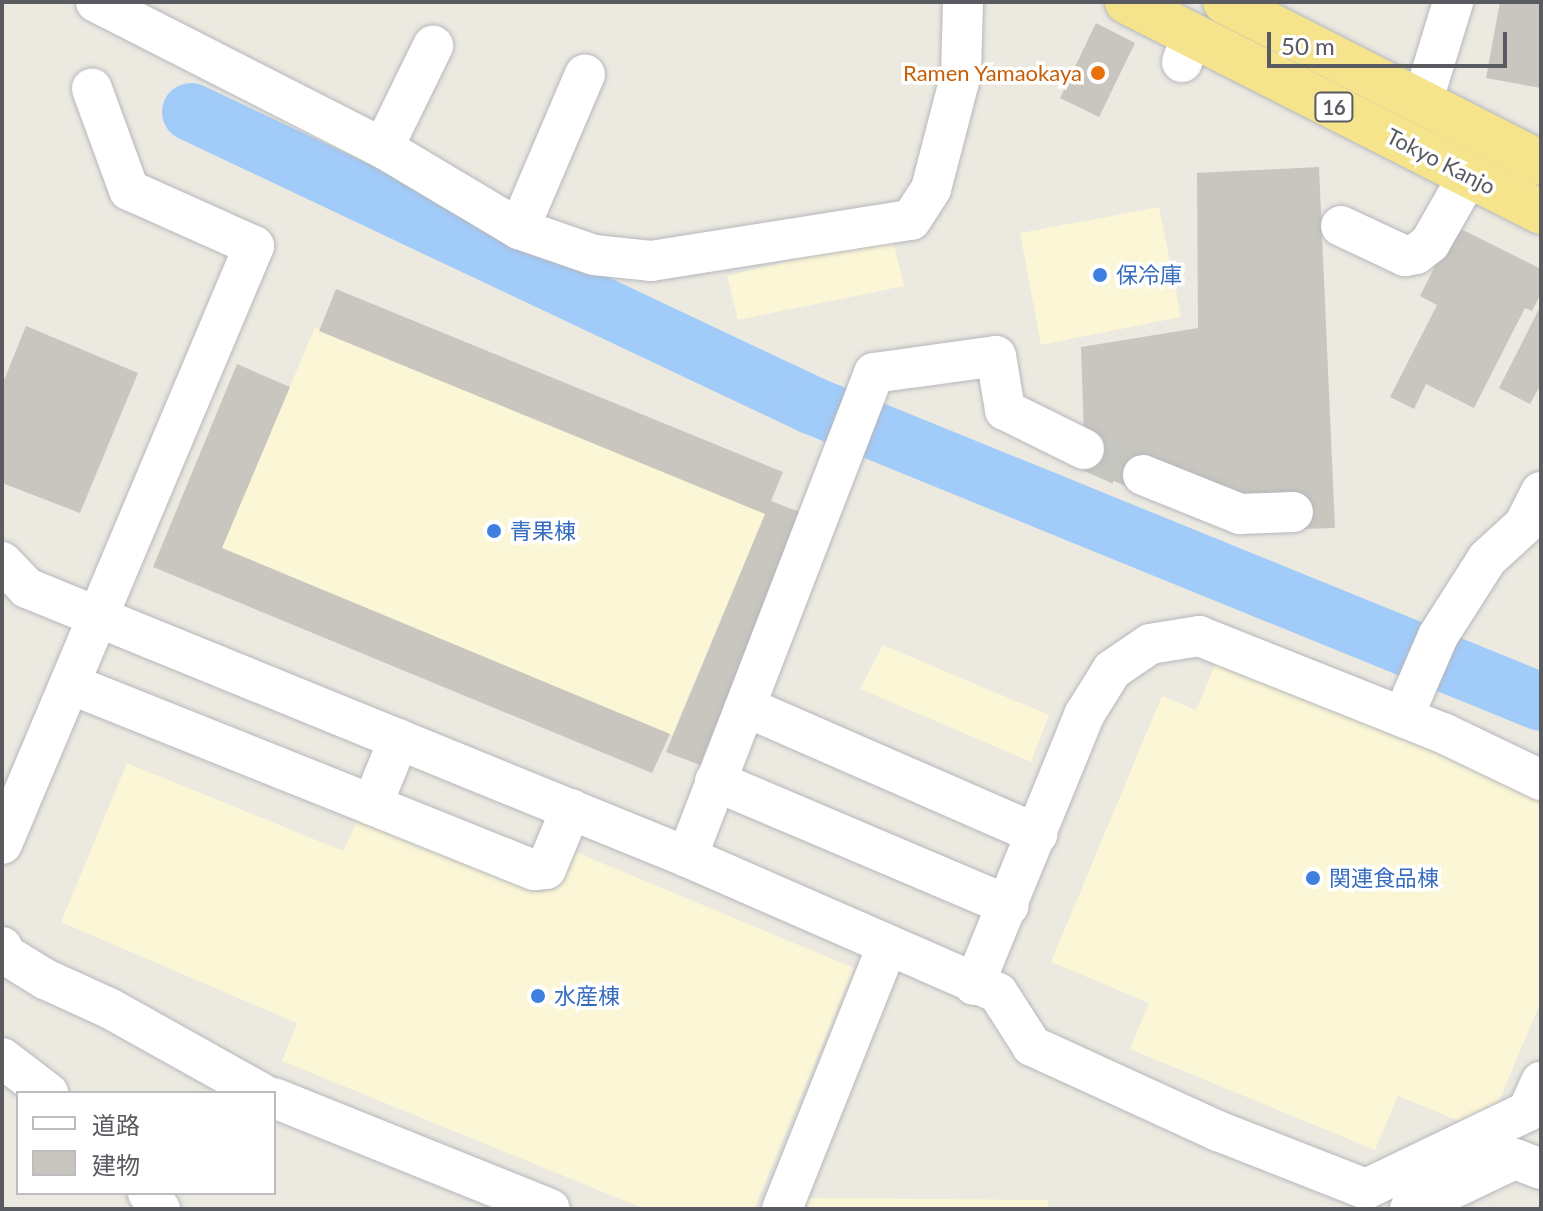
<!DOCTYPE html>
<meta charset="utf-8">
<style>
body{margin:0}
#map{position:relative;width:1543px;height:1211px;overflow:hidden;background:#ebe9e0;font-family:Lato,"Noto Sans JP",sans-serif}
div>[style]{position:absolute}
.commercial>*{inset:0;background:#fbf6d5}
.river>*{height:58px;margin:-29px;padding:0 29px;transform-origin:29px;border-radius:29px;background:#a1cbf9}
.building>*{inset:0;background:#c8c6bf}
.minor-tunnel>*{height:40px;margin-top:-20px;transform-origin:0;background:repeating-linear-gradient(90deg,#c6c6c0 0 40px,transparent 0 60px)}
.roads{filter:drop-shadow(0 0 2px #b6b7bc) drop-shadow(0 0 2px #b6b7bc)}
.minor>*{height:40px;margin:-20px;padding:0 20px;transform-origin:20px;border-radius:20px;background:#fff}
.highway>*{height:44px;margin:-22px;padding:0 22px;transform-origin:22px;border-radius:22px;background:#f6e48c}
.dots>*{width:22px;height:22px;translate:-50% -50%;box-sizing:border-box;border:4px solid #fff;border-radius:50%}
span{translate:-50% -50%;white-space:nowrap;text-align:center;line-height:1.15;-webkit-text-stroke:7px #fff;paint-order:stroke}
.shield-label span{padding:2px 6px;background:#fff;border:2px solid;border-radius:6px;-webkit-text-stroke-width:0}
.shield-label{font-size:20px;color:#595b60;font-weight:700}
.food-label{font-size:22px;color:#c56008}
.right{translate:-100% -50%;text-align:right}
.street-label{font-size:22px;color:#595b60}
.shop-label{font-size:22px;color:#366cbe}
.left{translate:0 -50%;text-align:left}
.frame{position:absolute;inset:0;border:4px solid #595b60;pointer-events:none}
.legend{position:absolute;left:16px;top:1091px;width:260px;height:104px;box-sizing:border-box;background:#fff;border:2px solid #bdbdbf;margin:0;padding:10px 14px;list-style:none;font-size:24px;color:#595b60}
.legend li{display:flex;align-items:center;gap:16px;height:40px}
.legend b{width:40px;border:2px solid #bdbdbf}
.scale{position:absolute;left:1267px;top:32px;width:240px;height:36px;box-sizing:border-box;border:4px solid #595b60;border-top:0;padding-left:10px;font-size:24px;line-height:28px;white-space:nowrap;color:#595b60;-webkit-text-stroke:6px #fff;paint-order:stroke}
</style>
<div id="map">
<div class="commercial">
<i style="clip-path:polygon(1159px 207px,1181px 317px,1041px 345px,1020px 233px)"></i>
<i style="clip-path:polygon(892px 236px,904px 286px,738px 320px,727px 276px)"></i>
<i style="clip-path:polygon(315px 327px,765px 514px,672px 735px,222px 548px)"></i>
<i style="clip-path:polygon(883px 645px,1049px 715px,1031px 762px,860px 689px)"></i>
<i style="clip-path:polygon(1217px 660px,1541px 794px,1541px 1001px,1486px 1132px,1398px 1096px,1375px 1150px,1130px 1049px,1149px 1003px,1051px 962px,1162px 696px,1196px 710px)"></i>
<i style="clip-path:polygon(127px 763px,343px 851px,360px 815px,538px 893px,557px 889px,573px 851px,854px 968px,754px 1209px,645px 1209px,282px 1061px,297px 1023px,61px 922px)"></i>
<i style="clip-path:polygon(807px 1198px,1048px 1200px,1048px 1209px,807px 1209px)"></i>
</div>
<div class="river">
<i style="left:191px;top:112px;width:686px;rotate:25.29deg"></i>
<i style="left:811px;top:405px;width:788px;rotate:22.14deg"></i>
</div>
<div class="building">
<i style="clip-path:polygon(1500px 2px,1541px 2px,1541px 88px,1486px 78px)"></i>
<i style="clip-path:polygon(1096px 23px,1135px 43px,1099px 117px,1060px 98px)"></i>
<i style="clip-path:polygon(1319px 167px,1335px 528px,1234px 531px,1085px 469px,1081px 347px,1198px 328px,1197px 173px)"></i>
<i style="clip-path:polygon(1455px 226px,1541px 269px,1541px 293px,1532px 311px,1525px 308px,1474px 408px,1426px 384px,1414px 409px,1390px 397px,1437px 305px,1420px 296px)"></i>
<i style="clip-path:polygon(336px 289px,783px 472px,771px 501px,802px 513px,700px 765px,666px 752px,765px 514px,319px 331px)"></i>
<i style="clip-path:polygon(1541px 305px,1541px 384px,1530px 404px,1499px 388px)"></i>
<i style="clip-path:polygon(26px 326px,138px 373px,80px 513px,2px 483px,2px 385px)"></i>
<i style="clip-path:polygon(237px 364px,290px 387px,222px 548px,670px 734px,652px 773px,153px 567px)"></i>
</div>
<div class="minor-tunnel">
<i style="left:1084px;top:449px;width:64px;rotate:23.8deg"></i>
</div>
<div class="roads">
<div class="minor">
<i style="left:96px;top:2px;width:322px;rotate:27deg"></i>
<i style="left:383px;top:148px;width:158px;rotate:30.8deg"></i>
<i style="left:519px;top:229px;width:79px;rotate:19.1deg"></i>
<i style="left:594px;top:255px;width:57px;rotate:6deg"></i>
<i style="left:651px;top:261px;width:263px;rotate:-9deg"></i>
<i style="left:911px;top:220px;width:37px;rotate:-57deg"></i>
<i style="left:931px;top:189px;width:119px;rotate:-75.4deg"></i>
<i style="left:961px;top:74px;width:72px;rotate:-88.4deg"></i>
<i style="left:1182px;top:62px;width:29px;rotate:-70deg"></i>
<i style="left:1422px;top:103px;width:106px;rotate:-72.9deg"></i>
<i style="left:383px;top:148px;width:114px;rotate:-63.9deg"></i>
<i style="left:1341px;top:226px;width:71px;rotate:25.1deg"></i>
<i style="left:1405px;top:256px;width:11px;rotate:-10deg"></i>
<i style="left:1416px;top:254px;width:18px;rotate:-38deg"></i>
<i style="left:1430px;top:243px;width:78px;rotate:-60.2deg"></i>
<i style="left:519px;top:229px;width:168px;rotate:-66.9deg"></i>
<i style="left:1143px;top:475px;width:105px;rotate:21.9deg"></i>
<i style="left:1240px;top:514px;width:53px;rotate:-2.2deg"></i>
<i style="left:2px;top:562px;width:36px;rotate:46deg"></i>
<i style="left:27px;top:588px;width:713px;rotate:22.17deg"></i>
<i style="left:687px;top:857px;width:339px;rotate:23.6deg"></i>
<i style="left:998px;top:993px;width:63px;rotate:57.3deg"></i>
<i style="left:1032px;top:1046px;width:205px;rotate:24.6deg"></i>
<i style="left:1218px;top:1131px;width:159px;rotate:21.4deg"></i>
<i style="left:1366px;top:1189px;width:180px;rotate:-25.7deg"></i>
<i style="left:1528px;top:1111px;width:32px;rotate:-66deg"></i>
<i style="left:70px;top:684px;width:325px;rotate:21.8deg"></i>
<i style="left:372px;top:805px;width:71px;rotate:-67.8deg"></i>
<i style="left:746px;top:707px;width:318px;rotate:23.6deg"></i>
<i style="left:1403px;top:717px;width:88px;rotate:-66.6deg"></i>
<i style="left:1438px;top:636px;width:91px;rotate:-57.5deg"></i>
<i style="left:1487px;top:559px;width:50px;rotate:-42.6deg"></i>
<i style="left:1524px;top:525px;width:37px;rotate:-63deg"></i>
<i style="left:715px;top:781px;width:319px;rotate:23deg"></i>
<i style="left:372px;top:805px;width:175px;rotate:21.9deg"></i>
<i style="left:534px;top:870px;width:12px;rotate:-5deg"></i>
<i style="left:546px;top:869px;width:65px;rotate:-67.4deg"></i>
<i style="left:2px;top:844px;width:649px;rotate:-67.15deg"></i>
<i style="left:254px;top:246px;width:137px;rotate:-155.9deg"></i>
<i style="left:129px;top:190px;width:108px;rotate:-110.1deg"></i>
<i style="left:687px;top:857px;width:519px;rotate:-68.88deg"></i>
<i style="left:874px;top:373px;width:123px;rotate:-7.9deg"></i>
<i style="left:996px;top:356px;width:55px;rotate:80.5deg"></i>
<i style="left:1005px;top:410px;width:88px;rotate:26.3deg"></i>
<i style="left:2px;top:947px;width:9px;rotate:63deg"></i>
<i style="left:6px;top:955px;width:46px;rotate:31.6deg"></i>
<i style="left:45px;top:979px;width:70px;rotate:24.4deg"></i>
<i style="left:109px;top:1008px;width:174px;rotate:29.2deg"></i>
<i style="left:974px;top:985px;width:292px;rotate:-67.8deg"></i>
<i style="left:1084px;top:715px;width:53px;rotate:-58.1deg"></i>
<i style="left:1112px;top:670px;width:46px;rotate:-34.4deg"></i>
<i style="left:1150px;top:644px;width:50px;rotate:-9.3deg"></i>
<i style="left:1199px;top:636px;width:263px;rotate:21.7deg"></i>
<i style="left:1443px;top:733px;width:109px;rotate:25.6deg"></i>
<i style="left:2px;top:1058px;width:58px;rotate:37.3deg"></i>
<i style="left:274px;top:1098px;width:297px;rotate:21.9deg"></i>
<i style="left:148px;top:1193px;width:20px;rotate:53deg"></i>
<i style="left:782px;top:1209px;width:282px;rotate:-68.2deg"></i>
<i style="left:1410px;top:1209px;width:116px;rotate:-25.5deg"></i>
<i style="left:1515px;top:1159px;width:28px;rotate:21deg"></i>
</div>
<div class="highway">
<i style="left:1127px;top:2px;width:464px;rotate:26.9deg"></i>
<i style="left:1225px;top:2px;width:355px;rotate:27deg"></i>
</div>
</div>
<div class="dots">
<i style="left:1098px;top:73px;background:#e8710a"></i>
<i style="left:1100px;top:275px;background:#3f7fe0"></i>
<i style="left:494px;top:531px;background:#3f7fe0"></i>
<i style="left:1313px;top:878px;background:#3f7fe0"></i>
<i style="left:538px;top:996px;background:#3f7fe0"></i>
</div>
<div class="shield-label">
<span style="left:1334px;top:107px">16</span>
</div>
<div class="food-label">
<span class="right" style="left:1082px;top:73px">Ramen Yamaokaya</span>
</div>
<div class="street-label">
<span style="left:1441px;top:161px;rotate:27deg">Tokyo Kanjo</span>
</div>
<div class="shop-label">
<span class="left" style="left:1116px;top:275px">保冷庫</span>
<span class="left" style="left:510px;top:531px">青果棟</span>
<span class="left" style="left:1329px;top:878px">関連食品棟</span>
<span class="left" style="left:554px;top:996px">水産棟</span>
</div>
<div class="frame"></div>
<ul class="legend">
<li><b style="height:10px;background:#fff"></b>道路</li>
<li><b style="height:22px;background:#c8c6bf"></b>建物</li>
</ul>
<div class="scale">50 m</div>
</div>
